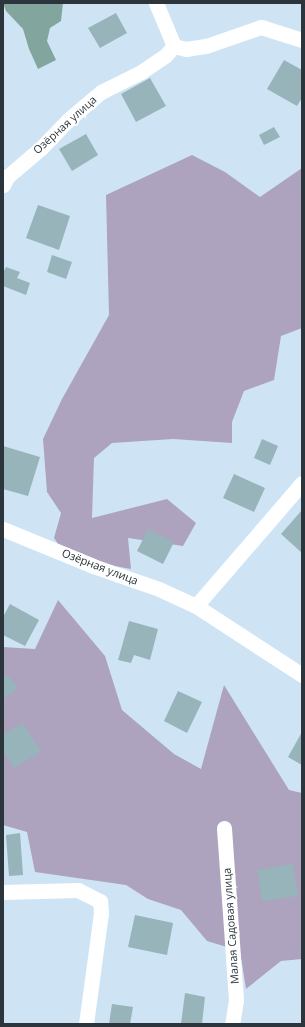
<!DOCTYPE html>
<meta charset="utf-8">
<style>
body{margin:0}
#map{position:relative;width:305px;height:1027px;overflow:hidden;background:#cee4f5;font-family:"Open Sans",sans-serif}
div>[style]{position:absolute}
.forest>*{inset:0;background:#ada3bf}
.water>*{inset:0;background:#82a69d}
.building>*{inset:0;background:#96b4b9}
.minor>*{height:15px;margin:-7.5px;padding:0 7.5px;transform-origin:7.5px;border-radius:7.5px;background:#fff}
span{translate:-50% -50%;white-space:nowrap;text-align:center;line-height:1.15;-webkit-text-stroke:4px #fff;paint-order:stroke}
.street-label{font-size:11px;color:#2c353b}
.frame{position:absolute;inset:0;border:4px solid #2c353b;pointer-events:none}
</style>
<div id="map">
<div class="forest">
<i style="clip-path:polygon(192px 155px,225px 172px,260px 197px,302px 168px,302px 328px,281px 336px,274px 380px,244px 391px,232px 422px,232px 443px,173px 439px,112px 443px,94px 458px,92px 518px,167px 499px,196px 523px,183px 546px,128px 538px,131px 569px,98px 563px,63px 551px,54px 538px,61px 513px,47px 492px,43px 439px,62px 399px,109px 315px,106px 195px)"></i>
<i style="clip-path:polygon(58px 600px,105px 656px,122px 710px,174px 754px,201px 769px,224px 685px,289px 790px,302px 793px,302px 959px,281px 961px,246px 989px,240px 951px,207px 941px,181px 910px,148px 899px,126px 885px,35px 872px,27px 832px,3px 825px,3px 647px,35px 649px)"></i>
</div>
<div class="water">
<i style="clip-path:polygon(3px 3px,63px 3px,61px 21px,50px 28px,47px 41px,56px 60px,38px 69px,29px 49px,23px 29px,6px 11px)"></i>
</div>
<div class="building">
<i style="clip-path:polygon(116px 13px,127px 33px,100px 48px,88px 28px)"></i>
<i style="clip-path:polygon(284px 60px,302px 70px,302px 98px,297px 106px,267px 89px)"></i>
<i style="clip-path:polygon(150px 78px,166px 106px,136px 122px,121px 94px)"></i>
<i style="clip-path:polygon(274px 127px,280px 137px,264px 145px,259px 135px)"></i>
<i style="clip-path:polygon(86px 134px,98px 155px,72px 171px,59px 149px)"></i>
<i style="clip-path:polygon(38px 205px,70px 216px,59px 250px,26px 238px)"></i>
<i style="clip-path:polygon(52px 255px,72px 262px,66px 279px,47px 272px)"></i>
<i style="clip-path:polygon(6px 267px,20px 272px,17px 278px,30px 283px,26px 295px,3px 286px,3px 273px)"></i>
<i style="clip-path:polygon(262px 439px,278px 446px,270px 465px,254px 458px)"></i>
<i style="clip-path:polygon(3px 446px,40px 457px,28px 496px,3px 489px)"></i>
<i style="clip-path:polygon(234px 474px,265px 488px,254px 512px,223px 498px)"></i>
<i style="clip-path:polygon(302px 510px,302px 553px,281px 534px)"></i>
<i style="clip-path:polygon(148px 529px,174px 542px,163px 564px,137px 551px)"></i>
<i style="clip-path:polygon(10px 604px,39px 620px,25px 646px,3px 635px,3px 617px)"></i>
<i style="clip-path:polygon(129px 621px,158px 629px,150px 660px,134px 655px,131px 663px,118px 660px)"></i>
<i style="clip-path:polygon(7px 675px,18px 687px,3px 700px,3px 678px)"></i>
<i style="clip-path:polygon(178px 691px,202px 702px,187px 733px,164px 721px)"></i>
<i style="clip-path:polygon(23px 723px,41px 752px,14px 768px,3px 750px,3px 735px)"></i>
<i style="clip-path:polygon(302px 732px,302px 765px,288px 757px)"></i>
<i style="clip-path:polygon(20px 833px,23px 875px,9px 876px,6px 835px)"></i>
<i style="clip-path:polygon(293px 864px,298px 896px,262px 901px,257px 870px)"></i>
<i style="clip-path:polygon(135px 915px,173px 923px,167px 955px,128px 947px)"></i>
<i style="clip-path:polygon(185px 993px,205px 997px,202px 1024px,181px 1024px)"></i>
<i style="clip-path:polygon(112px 1004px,133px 1007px,130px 1024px,109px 1024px)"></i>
</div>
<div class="minor">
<i style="left:156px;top:3px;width:47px;rotate:67.3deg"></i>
<i style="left:174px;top:46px;width:12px;rotate:14deg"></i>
<i style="left:186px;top:49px;width:20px;rotate:-9deg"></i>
<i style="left:206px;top:46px;width:58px;rotate:-19.1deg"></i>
<i style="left:261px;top:27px;width:43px;rotate:17.6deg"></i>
<i style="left:3px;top:185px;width:9px;rotate:-63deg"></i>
<i style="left:7px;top:177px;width:45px;rotate:-40.5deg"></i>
<i style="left:41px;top:148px;width:40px;rotate:-46deg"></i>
<i style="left:69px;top:119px;width:42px;rotate:-40.2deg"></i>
<i style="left:101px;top:92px;width:45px;rotate:-26.6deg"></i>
<i style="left:141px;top:72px;width:29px;rotate:-34deg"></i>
<i style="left:165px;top:56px;width:13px;rotate:-48deg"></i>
<i style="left:302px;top:483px;width:162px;rotate:130.8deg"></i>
<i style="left:196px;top:606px;width:126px;rotate:33.1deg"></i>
<i style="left:3px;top:529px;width:97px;rotate:22.3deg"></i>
<i style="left:93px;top:566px;width:70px;rotate:19.2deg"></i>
<i style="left:159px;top:589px;width:41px;rotate:24.7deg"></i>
<i style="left:224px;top:828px;width:172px;rotate:86deg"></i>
<i style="left:236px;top:1000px;width:24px;rotate:99deg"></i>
<i style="left:3px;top:892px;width:75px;rotate:-1.5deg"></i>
<i style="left:78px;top:890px;width:25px;rotate:27deg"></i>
<i style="left:100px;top:901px;width:12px;rotate:85deg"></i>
<i style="left:101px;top:913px;width:112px;rotate:97.7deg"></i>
</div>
<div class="street-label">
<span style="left:65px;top:125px;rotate:-42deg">Озёрная улица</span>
<span style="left:100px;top:567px;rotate:21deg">Озёрная улица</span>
<span style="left:231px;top:926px;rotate:-94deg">Малая Садовая улица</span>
</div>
<div class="frame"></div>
</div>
